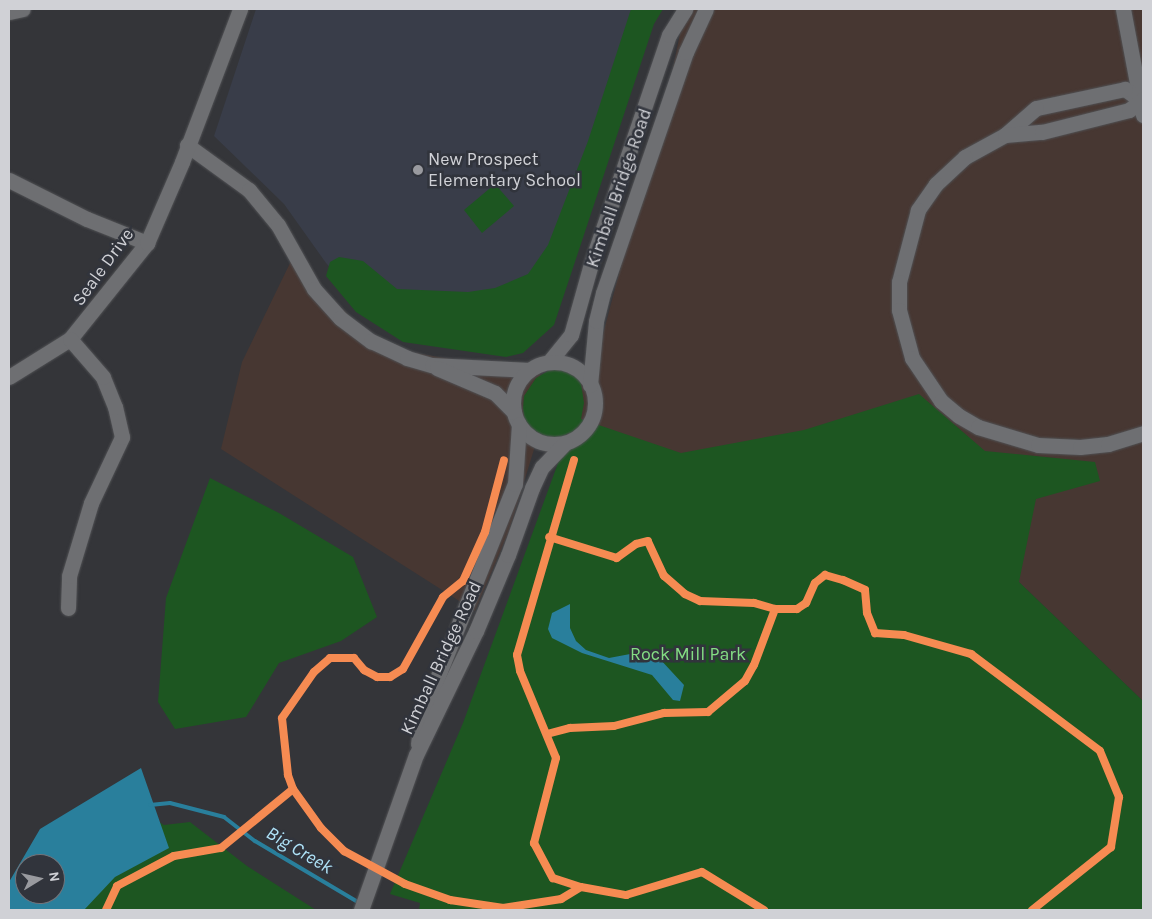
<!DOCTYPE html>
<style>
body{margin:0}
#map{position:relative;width:1152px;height:919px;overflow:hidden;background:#343539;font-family:Karla,sans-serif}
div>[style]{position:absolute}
.commercial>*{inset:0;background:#473732}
.built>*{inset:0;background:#393d49}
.green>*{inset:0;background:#1d5621}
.water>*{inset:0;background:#297f9c}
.stream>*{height:4px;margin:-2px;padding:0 2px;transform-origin:2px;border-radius:2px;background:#297f9c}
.roads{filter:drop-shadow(0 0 1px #505154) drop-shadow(0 0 1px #505154)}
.minor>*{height:15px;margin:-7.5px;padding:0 7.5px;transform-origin:7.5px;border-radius:7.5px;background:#6e6f72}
.minor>.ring{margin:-7.5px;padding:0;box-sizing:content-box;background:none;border:15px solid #6e6f72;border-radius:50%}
.cycleway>*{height:8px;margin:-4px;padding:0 4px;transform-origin:4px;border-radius:4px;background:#f68b52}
.dots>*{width:14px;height:14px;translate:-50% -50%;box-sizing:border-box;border:2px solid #31343c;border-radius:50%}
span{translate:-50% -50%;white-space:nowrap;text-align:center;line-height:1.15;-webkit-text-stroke:5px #31343c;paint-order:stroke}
.poi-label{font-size:18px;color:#d0d1d6}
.left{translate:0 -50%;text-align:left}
.street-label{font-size:18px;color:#d0d1d6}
.park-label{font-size:18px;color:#84de84}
.water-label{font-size:19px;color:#afe3f8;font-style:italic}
.frame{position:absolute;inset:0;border:10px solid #d0d1d6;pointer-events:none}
.north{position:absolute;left:15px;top:854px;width:50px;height:50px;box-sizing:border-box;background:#31343c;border:1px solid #71737a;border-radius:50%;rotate:81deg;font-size:14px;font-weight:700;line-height:20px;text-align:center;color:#d0d1d6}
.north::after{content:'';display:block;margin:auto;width:18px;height:22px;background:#999a9f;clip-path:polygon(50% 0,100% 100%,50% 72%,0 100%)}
</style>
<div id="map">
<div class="commercial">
<i style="clip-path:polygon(685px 9px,1143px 9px,1143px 701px,1019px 582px,547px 407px,509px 531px,475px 611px,221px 449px,242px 362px,292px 259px,381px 347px,567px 379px,583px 378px,594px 393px,602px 338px,673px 68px)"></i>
</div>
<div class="built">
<i style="clip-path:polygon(256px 9px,640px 9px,533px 334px,385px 327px,326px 263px,284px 204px,214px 136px)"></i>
</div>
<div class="green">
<i style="clip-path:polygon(631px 9px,663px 9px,654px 24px,554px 325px,523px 353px,506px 357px,403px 342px,356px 312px,326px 276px,330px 262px,339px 257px,363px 261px,397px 289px,468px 292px,495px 288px,528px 274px,548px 245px,588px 141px)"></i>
<i style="clip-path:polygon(495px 184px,514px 206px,482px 233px,464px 210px)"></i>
<i style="clip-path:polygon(561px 368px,575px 374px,581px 383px,584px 403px,581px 419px,681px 453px,804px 430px,919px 394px,985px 451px,1095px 462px,1100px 481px,1036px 499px,1019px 582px,1143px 701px,1143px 910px,419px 910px,420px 903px,390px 894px,463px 723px,569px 433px,557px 440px,543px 440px,532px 436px,525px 426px,523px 408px,524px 396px,536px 378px,551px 369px)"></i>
<i style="clip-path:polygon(210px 478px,279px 513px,353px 557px,377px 617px,341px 641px,279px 663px,246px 717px,175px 729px,158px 702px,166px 598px)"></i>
<i style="clip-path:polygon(148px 815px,164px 825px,190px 822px,247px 866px,316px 910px,56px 910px)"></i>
</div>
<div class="water">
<i style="clip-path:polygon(570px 604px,570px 628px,576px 641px,586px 650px,609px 658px,646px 651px,659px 658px,684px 685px,680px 701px,673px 700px,652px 675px,582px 653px,552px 638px,548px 629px,552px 613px)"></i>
<i style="clip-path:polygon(evenodd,141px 768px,169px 848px,115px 877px,84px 910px,9px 910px,9px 882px,40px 829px,141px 768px,25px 864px,55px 864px,55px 894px,25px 894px,25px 864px)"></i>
</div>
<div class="stream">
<i style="left:150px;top:805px;width:20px;rotate:-6deg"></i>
<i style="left:170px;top:803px;width:56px;rotate:14.5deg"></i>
<i style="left:224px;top:817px;width:39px;rotate:38deg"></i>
<i style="left:255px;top:841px;width:123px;rotate:30.7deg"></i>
</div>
<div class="roads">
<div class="minor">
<i style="left:1123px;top:9px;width:108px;rotate:79.3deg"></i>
<i style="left:9px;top:12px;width:14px;rotate:-12deg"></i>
<i style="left:1140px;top:100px;width:19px;rotate:-144deg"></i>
<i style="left:1125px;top:89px;width:91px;rotate:167.9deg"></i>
<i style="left:1036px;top:108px;width:41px;rotate:138.9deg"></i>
<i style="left:1005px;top:135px;width:46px;rotate:151.2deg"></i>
<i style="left:965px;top:157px;width:40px;rotate:137deg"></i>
<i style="left:936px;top:184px;width:32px;rotate:125deg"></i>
<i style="left:918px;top:210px;width:74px;rotate:104.8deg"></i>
<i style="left:899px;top:282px;width:28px;rotate:90deg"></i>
<i style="left:899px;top:310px;width:50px;rotate:74.8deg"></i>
<i style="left:912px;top:358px;width:52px;rotate:56deg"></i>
<i style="left:941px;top:401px;width:23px;rotate:40deg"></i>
<i style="left:959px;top:416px;width:22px;rotate:30deg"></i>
<i style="left:978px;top:427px;width:63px;rotate:16.7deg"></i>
<i style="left:1038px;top:445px;width:42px;rotate:2.7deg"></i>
<i style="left:1080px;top:447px;width:28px;rotate:-6deg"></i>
<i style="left:1108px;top:444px;width:37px;rotate:-17deg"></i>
<i style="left:1005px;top:135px;width:37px;rotate:-5deg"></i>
<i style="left:1042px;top:132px;width:90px;rotate:-14.2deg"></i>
<i style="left:1129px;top:110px;width:18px;rotate:-38deg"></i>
<i style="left:187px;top:145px;width:77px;rotate:36deg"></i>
<i style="left:249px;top:190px;width:45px;rotate:50.4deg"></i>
<i style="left:278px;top:225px;width:73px;rotate:60.6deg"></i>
<i style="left:314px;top:289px;width:39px;rotate:48deg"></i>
<i style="left:340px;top:318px;width:39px;rotate:37deg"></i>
<i style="left:371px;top:341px;width:40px;rotate:25deg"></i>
<i style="left:407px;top:358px;width:26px;rotate:16deg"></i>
<i style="left:432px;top:365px;width:98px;rotate:2.9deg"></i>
<i style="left:9px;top:180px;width:87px;rotate:26.6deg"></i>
<i style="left:87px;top:219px;width:65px;rotate:21.8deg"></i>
<i style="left:549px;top:362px;width:35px;rotate:-51deg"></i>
<i style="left:571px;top:335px;width:74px;rotate:-74.3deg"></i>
<i style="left:591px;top:264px;width:242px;rotate:-71.2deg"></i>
<i style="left:669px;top:35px;width:31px;rotate:-58deg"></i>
<i class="ring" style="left:513px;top:362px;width:67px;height:67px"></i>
<i style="left:437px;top:368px;width:63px;rotate:23.3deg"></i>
<i style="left:495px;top:393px;width:27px;rotate:45deg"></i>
<i style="left:9px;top:377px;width:72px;rotate:-31.9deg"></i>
<i style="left:70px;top:339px;width:123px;rotate:-51.3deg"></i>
<i style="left:147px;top:243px;width:88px;rotate:-66.6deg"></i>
<i style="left:182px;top:162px;width:164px;rotate:-69.2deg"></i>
<i style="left:590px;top:385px;width:64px;rotate:-84.6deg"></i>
<i style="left:596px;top:321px;width:29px;rotate:-76deg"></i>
<i style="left:603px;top:293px;width:255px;rotate:-71deg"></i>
<i style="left:686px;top:52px;width:47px;rotate:-65.1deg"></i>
<i style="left:68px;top:608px;width:32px;rotate:-88deg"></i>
<i style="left:69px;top:576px;width:76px;rotate:-73.2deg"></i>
<i style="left:91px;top:503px;width:73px;rotate:-64.8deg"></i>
<i style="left:122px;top:437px;width:31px;rotate:-103deg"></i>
<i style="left:115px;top:407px;width:32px;rotate:-112deg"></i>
<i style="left:103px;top:377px;width:50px;rotate:-131deg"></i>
<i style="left:418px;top:744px;width:28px;rotate:-82deg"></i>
<i style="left:422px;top:716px;width:250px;rotate:-68.2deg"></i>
<i style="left:515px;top:484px;width:60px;rotate:-86.2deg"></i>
<i style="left:361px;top:910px;width:164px;rotate:-70.5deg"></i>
<i style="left:416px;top:755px;width:138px;rotate:-64.2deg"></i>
<i style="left:476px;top:631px;width:82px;rotate:-67.2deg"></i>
<i style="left:508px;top:555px;width:71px;rotate:-70.3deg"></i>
<i style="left:532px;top:488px;width:23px;rotate:-65deg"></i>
<i style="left:542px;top:467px;width:33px;rotate:-46deg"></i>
</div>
</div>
<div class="cycleway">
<i style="left:574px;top:460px;width:203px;rotate:106.3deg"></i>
<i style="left:517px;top:655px;width:16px;rotate:79deg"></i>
<i style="left:520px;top:671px;width:94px;rotate:67.5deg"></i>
<i style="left:556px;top:758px;width:88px;rotate:104.5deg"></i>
<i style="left:534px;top:843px;width:40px;rotate:62deg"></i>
<i style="left:553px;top:878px;width:29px;rotate:18deg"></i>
<i style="left:581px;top:887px;width:46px;rotate:10.1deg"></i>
<i style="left:626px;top:895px;width:79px;rotate:-16.8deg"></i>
<i style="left:702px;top:872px;width:73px;rotate:31.5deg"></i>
<i style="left:775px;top:609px;width:22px"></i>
<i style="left:797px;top:609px;width:11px;rotate:-34deg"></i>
<i style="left:806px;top:603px;width:22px;rotate:-66deg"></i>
<i style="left:815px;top:583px;width:13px;rotate:-39deg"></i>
<i style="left:825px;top:575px;width:19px;rotate:16deg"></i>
<i style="left:843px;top:580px;width:24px;rotate:24deg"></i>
<i style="left:865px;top:590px;width:23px;rotate:85deg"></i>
<i style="left:867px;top:613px;width:22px;rotate:68deg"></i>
<i style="left:875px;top:633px;width:29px;rotate:4deg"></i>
<i style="left:904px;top:635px;width:70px;rotate:15.8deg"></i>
<i style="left:971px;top:654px;width:161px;rotate:36.9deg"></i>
<i style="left:1100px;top:751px;width:50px;rotate:67.6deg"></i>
<i style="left:1119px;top:797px;width:51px;rotate:99.1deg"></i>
<i style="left:1111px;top:847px;width:101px;rotate:141.4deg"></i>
<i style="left:547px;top:734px;width:24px;rotate:-15deg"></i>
<i style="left:570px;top:728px;width:44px;rotate:-2.6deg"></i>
<i style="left:614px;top:726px;width:52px;rotate:-14.6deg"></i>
<i style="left:664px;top:713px;width:44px;rotate:-1.3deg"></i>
<i style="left:708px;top:712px;width:48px;rotate:-40deg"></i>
<i style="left:745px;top:681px;width:18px;rotate:-61deg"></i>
<i style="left:754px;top:665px;width:60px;rotate:-69.4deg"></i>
<i style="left:775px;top:609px;width:22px;rotate:-164deg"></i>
<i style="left:754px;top:603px;width:54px;rotate:-177.9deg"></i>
<i style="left:700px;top:601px;width:17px;rotate:-155deg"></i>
<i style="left:685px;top:594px;width:28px;rotate:-139deg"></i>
<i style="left:664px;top:576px;width:38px;rotate:-115deg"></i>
<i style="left:648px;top:541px;width:12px;rotate:166deg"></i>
<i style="left:636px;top:544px;width:24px;rotate:144deg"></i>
<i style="left:617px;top:558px;width:71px;rotate:-162.8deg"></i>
<i style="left:293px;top:789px;width:48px;rotate:54.3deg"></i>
<i style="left:321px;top:828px;width:33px;rotate:45deg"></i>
<i style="left:344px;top:851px;width:69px;rotate:28.4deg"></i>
<i style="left:405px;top:884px;width:48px;rotate:19.6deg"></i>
<i style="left:450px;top:900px;width:54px;rotate:8.6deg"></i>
<i style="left:503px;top:908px;width:59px;rotate:-8.8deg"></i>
<i style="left:561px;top:899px;width:23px;rotate:-31deg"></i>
<i style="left:106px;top:910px;width:26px;rotate:-65deg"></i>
<i style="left:117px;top:886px;width:64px;rotate:-27.8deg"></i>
<i style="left:174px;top:856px;width:48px;rotate:-9.7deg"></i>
<i style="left:221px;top:848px;width:93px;rotate:-39.3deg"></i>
<i style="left:293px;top:789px;width:15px;rotate:-110deg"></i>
<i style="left:288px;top:775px;width:57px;rotate:-96deg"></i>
<i style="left:282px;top:718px;width:56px;rotate:-55.2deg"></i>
<i style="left:314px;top:672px;width:21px;rotate:-41deg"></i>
<i style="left:330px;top:658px;width:24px"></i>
<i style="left:354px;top:658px;width:16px;rotate:50deg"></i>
<i style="left:364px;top:670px;width:15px;rotate:28deg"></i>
<i style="left:377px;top:677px;width:13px"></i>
<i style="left:390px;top:677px;width:15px;rotate:-32deg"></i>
<i style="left:403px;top:669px;width:82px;rotate:-60.9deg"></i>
<i style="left:443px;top:597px;width:26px;rotate:-39deg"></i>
<i style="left:463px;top:581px;width:54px;rotate:-65.8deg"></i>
<i style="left:485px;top:532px;width:74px;rotate:-75.2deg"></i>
</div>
<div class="dots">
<i style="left:418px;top:170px;background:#999a9f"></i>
</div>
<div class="poi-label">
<span class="left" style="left:428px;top:170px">New Prospect<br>Elementary School</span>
</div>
<div class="street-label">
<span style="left:619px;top:188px;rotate:-71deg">Kimball Bridge Road</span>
<span style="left:103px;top:267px;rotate:-54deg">Seale Drive</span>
<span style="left:441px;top:658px;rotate:-65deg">Kimball Bridge Road</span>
</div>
<div class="park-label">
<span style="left:688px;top:654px">Rock Mill Park</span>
</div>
<div class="water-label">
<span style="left:299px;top:851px;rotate:31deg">Big Creek</span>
</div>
<div class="frame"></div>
<div class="north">N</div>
</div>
